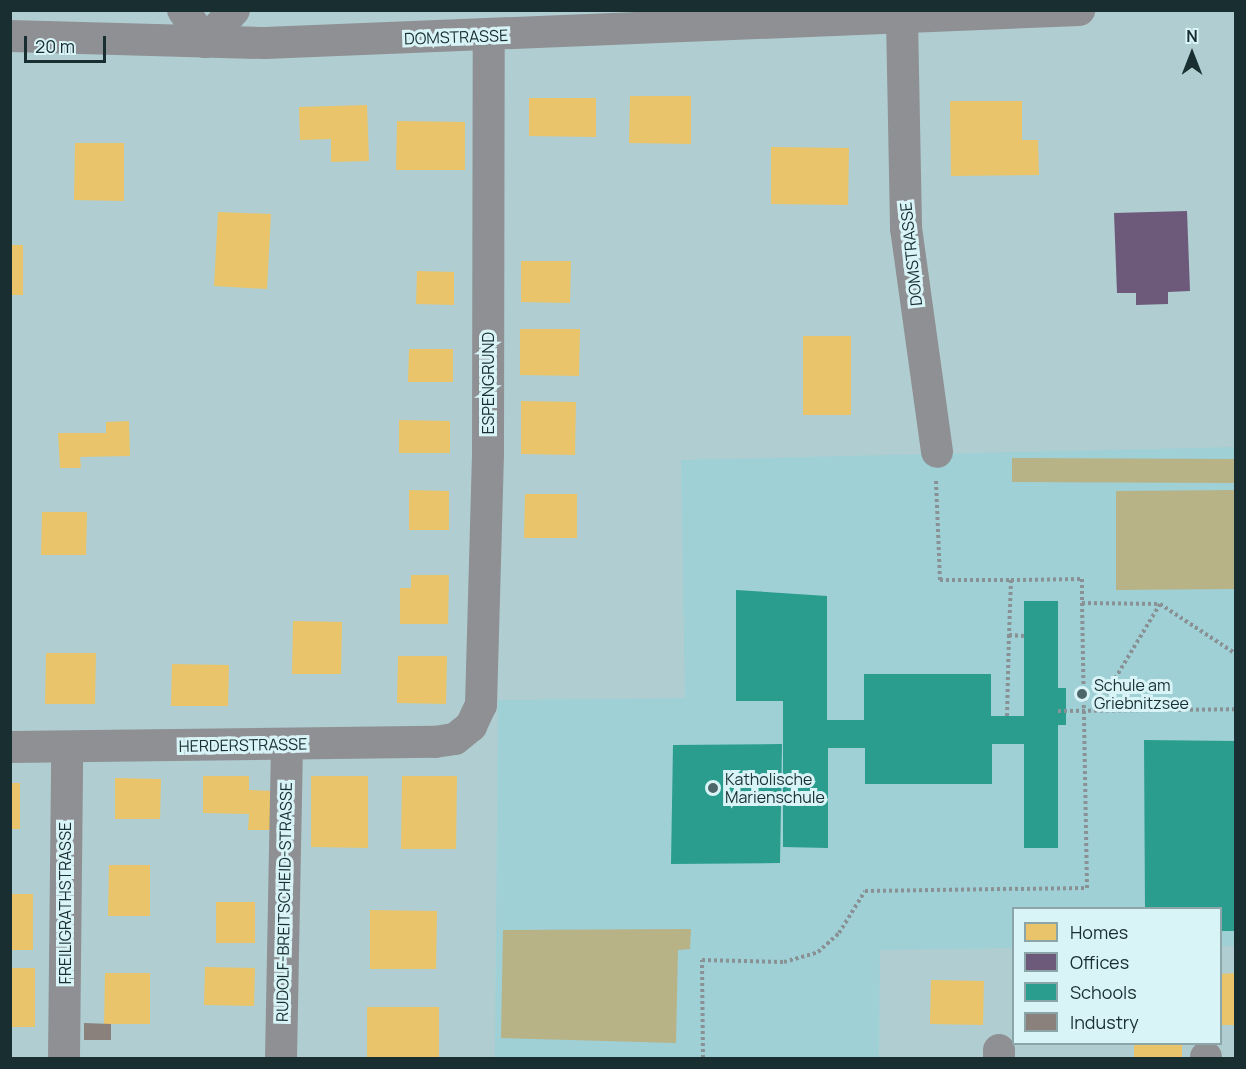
<!DOCTYPE html>
<style>
body{margin:0}
#map{position:relative;width:1246px;height:1069px;overflow:hidden;background:#b0ced1;font-family:Manrope,sans-serif}
div>[style]{position:absolute}
.built>*{inset:0;background:#9ed0d5}
.green>*{inset:0;background:#b8b287}
.homes>*{inset:0;background:#e9c46a}
.offices>*{inset:0;background:#6d597a}
.schools>*{inset:0;background:#2a9d8f}
.industry>*{inset:0;background:#8a817c}
.path>*{height:4px;margin-top:-2px;transform-origin:0;background:repeating-linear-gradient(90deg,#8a9195 0 3px,transparent 0 6px)}
.minor>*{height:32px;margin:-16px;padding:0 16px;transform-origin:16px;border-radius:16px;background:#8f9094}
.dots>*{width:16px;height:16px;translate:-50% -50%;box-sizing:border-box;border:3px solid #d9f4f7;border-radius:50%}
span{translate:-50% -50%;white-space:nowrap;text-align:center;line-height:1.15;-webkit-text-stroke:6px #d9f4f7;paint-order:stroke}
.street-label{font-size:16px;color:#182e31}
.poi-label{font-size:16px;color:#182e31}
.left{translate:0 -50%;text-align:left}
.frame{position:absolute;inset:0;border:12px solid #182e31;pointer-events:none}
.legend{position:absolute;left:1012px;top:907px;width:210px;height:138px;box-sizing:border-box;background:#d9f4f7;border:2px solid #8ca5a8;margin:0;padding:8px 10px;list-style:none;font-size:18px;color:#182e31}
.legend li{display:flex;align-items:center;gap:12px;height:30px}
.legend b{width:30px;border:2px solid #8ca5a8}
.north{position:absolute;left:1162px;top:24px;width:60px;height:60px;-webkit-text-stroke:4px #d9f4f7;paint-order:stroke;rotate:0deg;font-size:16px;font-weight:700;line-height:24px;text-align:center;color:#182e31}
.north::after{content:'';display:block;margin:auto;width:21px;height:27px;background:#182e31;clip-path:polygon(50% 0,100% 100%,50% 72%,0 100%)}
.scale{position:absolute;left:24px;top:36px;width:82px;height:27px;box-sizing:border-box;border:3px solid #182e31;border-top:0;padding-left:8px;font-size:18px;line-height:21px;white-space:nowrap;color:#182e31;-webkit-text-stroke:4px #d9f4f7;paint-order:stroke}
</style>
<div id="map">
<div class="built">
<i style="clip-path:polygon(1235px 447px,1235px 946px,1221px 946px,1220px 908px,1014px 908px,1013px 948px,880px 950px,879px 1058px,495px 1058px,498px 700px,685px 698px,681px 460px)"></i>
</div>
<div class="green">
<i style="clip-path:polygon(1012px 458px,1235px 459px,1235px 483px,1012px 482px)"></i>
<i style="clip-path:polygon(1235px 490px,1235px 589px,1116px 590px,1116px 491px)"></i>
<i style="clip-path:polygon(691px 929px,690px 949px,678px 950px,676px 1043px,501px 1038px,503px 930px)"></i>
</div>
<div class="homes">
<i style="clip-path:polygon(630px 96px,691px 96px,691px 144px,629px 143px)"></i>
<i style="clip-path:polygon(529px 98px,596px 98px,596px 137px,529px 136px)"></i>
<i style="clip-path:polygon(950px 101px,1022px 101px,1022px 140px,1038px 140px,1039px 175px,951px 176px)"></i>
<i style="clip-path:polygon(367px 105px,369px 161px,331px 162px,331px 139px,300px 140px,299px 107px)"></i>
<i style="clip-path:polygon(397px 121px,465px 122px,465px 170px,396px 170px)"></i>
<i style="clip-path:polygon(75px 143px,124px 143px,124px 201px,74px 200px)"></i>
<i style="clip-path:polygon(771px 147px,849px 148px,848px 205px,771px 204px)"></i>
<i style="clip-path:polygon(218px 212px,271px 214px,267px 289px,214px 286px)"></i>
<i style="clip-path:polygon(10px 245px,23px 245px,23px 295px,10px 295px)"></i>
<i style="clip-path:polygon(521px 261px,571px 261px,570px 303px,521px 302px)"></i>
<i style="clip-path:polygon(417px 271px,454px 272px,454px 305px,416px 304px)"></i>
<i style="clip-path:polygon(520px 329px,580px 329px,579px 376px,520px 375px)"></i>
<i style="clip-path:polygon(803px 336px,851px 336px,851px 415px,803px 415px)"></i>
<i style="clip-path:polygon(409px 349px,453px 349px,453px 382px,408px 382px)"></i>
<i style="clip-path:polygon(521px 401px,576px 402px,575px 455px,521px 454px)"></i>
<i style="clip-path:polygon(399px 420px,450px 421px,450px 453px,399px 453px)"></i>
<i style="clip-path:polygon(129px 421px,130px 456px,80px 457px,81px 468px,60px 468px,58px 433px,106px 433px,106px 422px)"></i>
<i style="clip-path:polygon(409px 490px,449px 491px,449px 530px,409px 530px)"></i>
<i style="clip-path:polygon(525px 494px,577px 494px,577px 538px,524px 538px)"></i>
<i style="clip-path:polygon(42px 512px,87px 512px,86px 555px,41px 555px)"></i>
<i style="clip-path:polygon(411px 575px,449px 575px,448px 624px,400px 624px,400px 588px,411px 588px)"></i>
<i style="clip-path:polygon(293px 621px,342px 622px,341px 674px,292px 674px)"></i>
<i style="clip-path:polygon(46px 653px,96px 653px,95px 704px,45px 704px)"></i>
<i style="clip-path:polygon(398px 656px,447px 656px,446px 704px,397px 703px)"></i>
<i style="clip-path:polygon(172px 664px,229px 665px,228px 706px,171px 706px)"></i>
<i style="clip-path:polygon(203px 776px,249px 776px,249px 790px,273px 791px,273px 830px,248px 830px,249px 814px,203px 813px)"></i>
<i style="clip-path:polygon(311px 776px,368px 776px,368px 848px,311px 847px)"></i>
<i style="clip-path:polygon(402px 776px,457px 776px,456px 849px,401px 849px)"></i>
<i style="clip-path:polygon(115px 778px,161px 779px,160px 819px,115px 819px)"></i>
<i style="clip-path:polygon(10px 783px,20px 783px,20px 829px,10px 829px)"></i>
<i style="clip-path:polygon(109px 865px,150px 865px,150px 916px,108px 916px)"></i>
<i style="clip-path:polygon(10px 894px,33px 894px,33px 950px,10px 950px)"></i>
<i style="clip-path:polygon(216px 902px,255px 902px,255px 943px,216px 943px)"></i>
<i style="clip-path:polygon(370px 910px,437px 911px,436px 969px,370px 969px)"></i>
<i style="clip-path:polygon(205px 967px,255px 968px,254px 1006px,204px 1005px)"></i>
<i style="clip-path:polygon(10px 968px,35px 968px,35px 1027px,10px 1027px)"></i>
<i style="clip-path:polygon(105px 973px,150px 973px,150px 1024px,104px 1024px)"></i>
<i style="clip-path:polygon(1236px 973px,1236px 1025px,1220px 1025px,1220px 974px)"></i>
<i style="clip-path:polygon(931px 980px,984px 981px,983px 1025px,930px 1024px)"></i>
<i style="clip-path:polygon(367px 1007px,439px 1007px,439px 1058px,367px 1058px)"></i>
<i style="clip-path:polygon(1134px 1044px,1182px 1045px,1182px 1058px,1134px 1058px)"></i>
</div>
<div class="offices">
<i style="clip-path:polygon(1187px 211px,1190px 291px,1168px 292px,1168px 304px,1136px 305px,1136px 293px,1117px 293px,1114px 213px)"></i>
</div>
<div class="schools">
<i style="clip-path:polygon(736px 590px,827px 596px,827px 720px,864px 720px,864px 674px,991px 674px,991px 716px,1024px 716px,1024px 601px,1058px 601px,1058px 688px,1066px 688px,1066px 725px,1058px 725px,1058px 848px,1024px 848px,1024px 744px,992px 744px,992px 784px,865px 784px,865px 748px,828px 748px,828px 848px,783px 847px,783px 701px,736px 701px)"></i>
<i style="clip-path:polygon(1144px 740px,1236px 741px,1236px 931px,1220px 931px,1220px 908px,1145px 908px)"></i>
<i style="clip-path:polygon(782px 744px,780px 863px,671px 864px,673px 745px)"></i>
</div>
<div class="industry">
<i style="clip-path:polygon(84px 1023px,111px 1024px,111px 1040px,84px 1040px)"></i>
</div>
<div class="path">
<i style="left:936px;top:481px;width:99px;rotate:87.7deg"></i>
<i style="left:940px;top:580px;width:71px"></i>
<i style="left:1011px;top:580px;width:55px;rotate:92.1deg"></i>
<i style="left:1009px;top:635px;width:15px;rotate:4deg"></i>
<i style="left:1011px;top:580px;width:71px;rotate:-0.8deg"></i>
<i style="left:1082px;top:579px;width:24px;rotate:90deg"></i>
<i style="left:1082px;top:603px;width:78px;rotate:0.7deg"></i>
<i style="left:1160px;top:604px;width:124px;rotate:121.1deg"></i>
<i style="left:1160px;top:604px;width:91px;rotate:33.3deg"></i>
<i style="left:1058px;top:711px;width:178px;rotate:-0.6deg"></i>
<i style="left:1007px;top:716px;width:81px;rotate:-88.6deg"></i>
<i style="left:703px;top:1058px;width:98px;rotate:-90.6deg"></i>
<i style="left:702px;top:960px;width:82px;rotate:1.4deg"></i>
<i style="left:784px;top:962px;width:35px;rotate:-16deg"></i>
<i style="left:818px;top:952px;width:28px;rotate:-42deg"></i>
<i style="left:839px;top:933px;width:49px;rotate:-58.2deg"></i>
<i style="left:865px;top:891px;width:222px;rotate:-0.8deg"></i>
<i style="left:1087px;top:888px;width:285px;rotate:-91deg"></i>
</div>
<div class="minor">
<i style="left:183px;top:10px;width:39px;rotate:55deg"></i>
<i style="left:205px;top:42px;width:43px;rotate:-47.8deg"></i>
<i style="left:902px;top:18px;width:210px;rotate:88.9deg"></i>
<i style="left:906px;top:228px;width:226px;rotate:82.1deg"></i>
<i style="left:10px;top:36px;width:255px;rotate:1.6deg"></i>
<i style="left:265px;top:43px;width:815px;rotate:-2.32deg"></i>
<i style="left:10px;top:747px;width:425px;rotate:-0.7deg"></i>
<i style="left:435px;top:742px;width:20px;rotate:-9deg"></i>
<i style="left:455px;top:739px;width:21px;rotate:-39deg"></i>
<i style="left:471px;top:726px;width:23px;rotate:-65deg"></i>
<i style="left:481px;top:705px;width:253px;rotate:-88.4deg"></i>
<i style="left:488px;top:452px;width:416px;rotate:-89.9deg"></i>
<i style="left:64px;top:1058px;width:311px;rotate:-89.4deg"></i>
<i style="left:281px;top:1058px;width:313px;rotate:-88.9deg"></i>
<i style="left:999px;top:1058px;width:8px;rotate:-90deg"></i>
<i style="left:1206px;top:1058px;width:1px;rotate:-90deg"></i>
</div>
<div class="dots">
<i style="left:1082px;top:694px;background:#4d6669"></i>
<i style="left:713px;top:788px;background:#4d6669"></i>
</div>
<div class="street-label">
<span style="left:456px;top:37px;rotate:-2deg">DOMSTRASSE</span>
<span style="left:911px;top:254px;rotate:-96deg">DOMSTRASSE</span>
<span style="left:488px;top:383px;rotate:-90deg">ESPENGRUND</span>
<span style="left:243px;top:745px;rotate:-1deg">HERDERSTRASSE</span>
<span style="left:284px;top:902px;rotate:-89deg">RUDOLF-BREITSCHEID-STRASSE</span>
<span style="left:65px;top:903px;rotate:-90deg">FREILIGRATHSTRASSE</span>
</div>
<div class="poi-label">
<span class="left" style="left:1094px;top:694px">Schule am<br>Griebnitzsee</span>
<span class="left" style="left:725px;top:788px">Katholische<br>Marienschule</span>
</div>
<div class="frame"></div>
<ul class="legend">
<li><b style="height:16px;background:#e9c46a"></b>Homes</li>
<li><b style="height:16px;background:#6d597a"></b>Offices</li>
<li><b style="height:16px;background:#2a9d8f"></b>Schools</li>
<li><b style="height:16px;background:#8a817c"></b>Industry</li>
</ul>
<div class="north">N</div>
<div class="scale">20 m</div>
</div>
